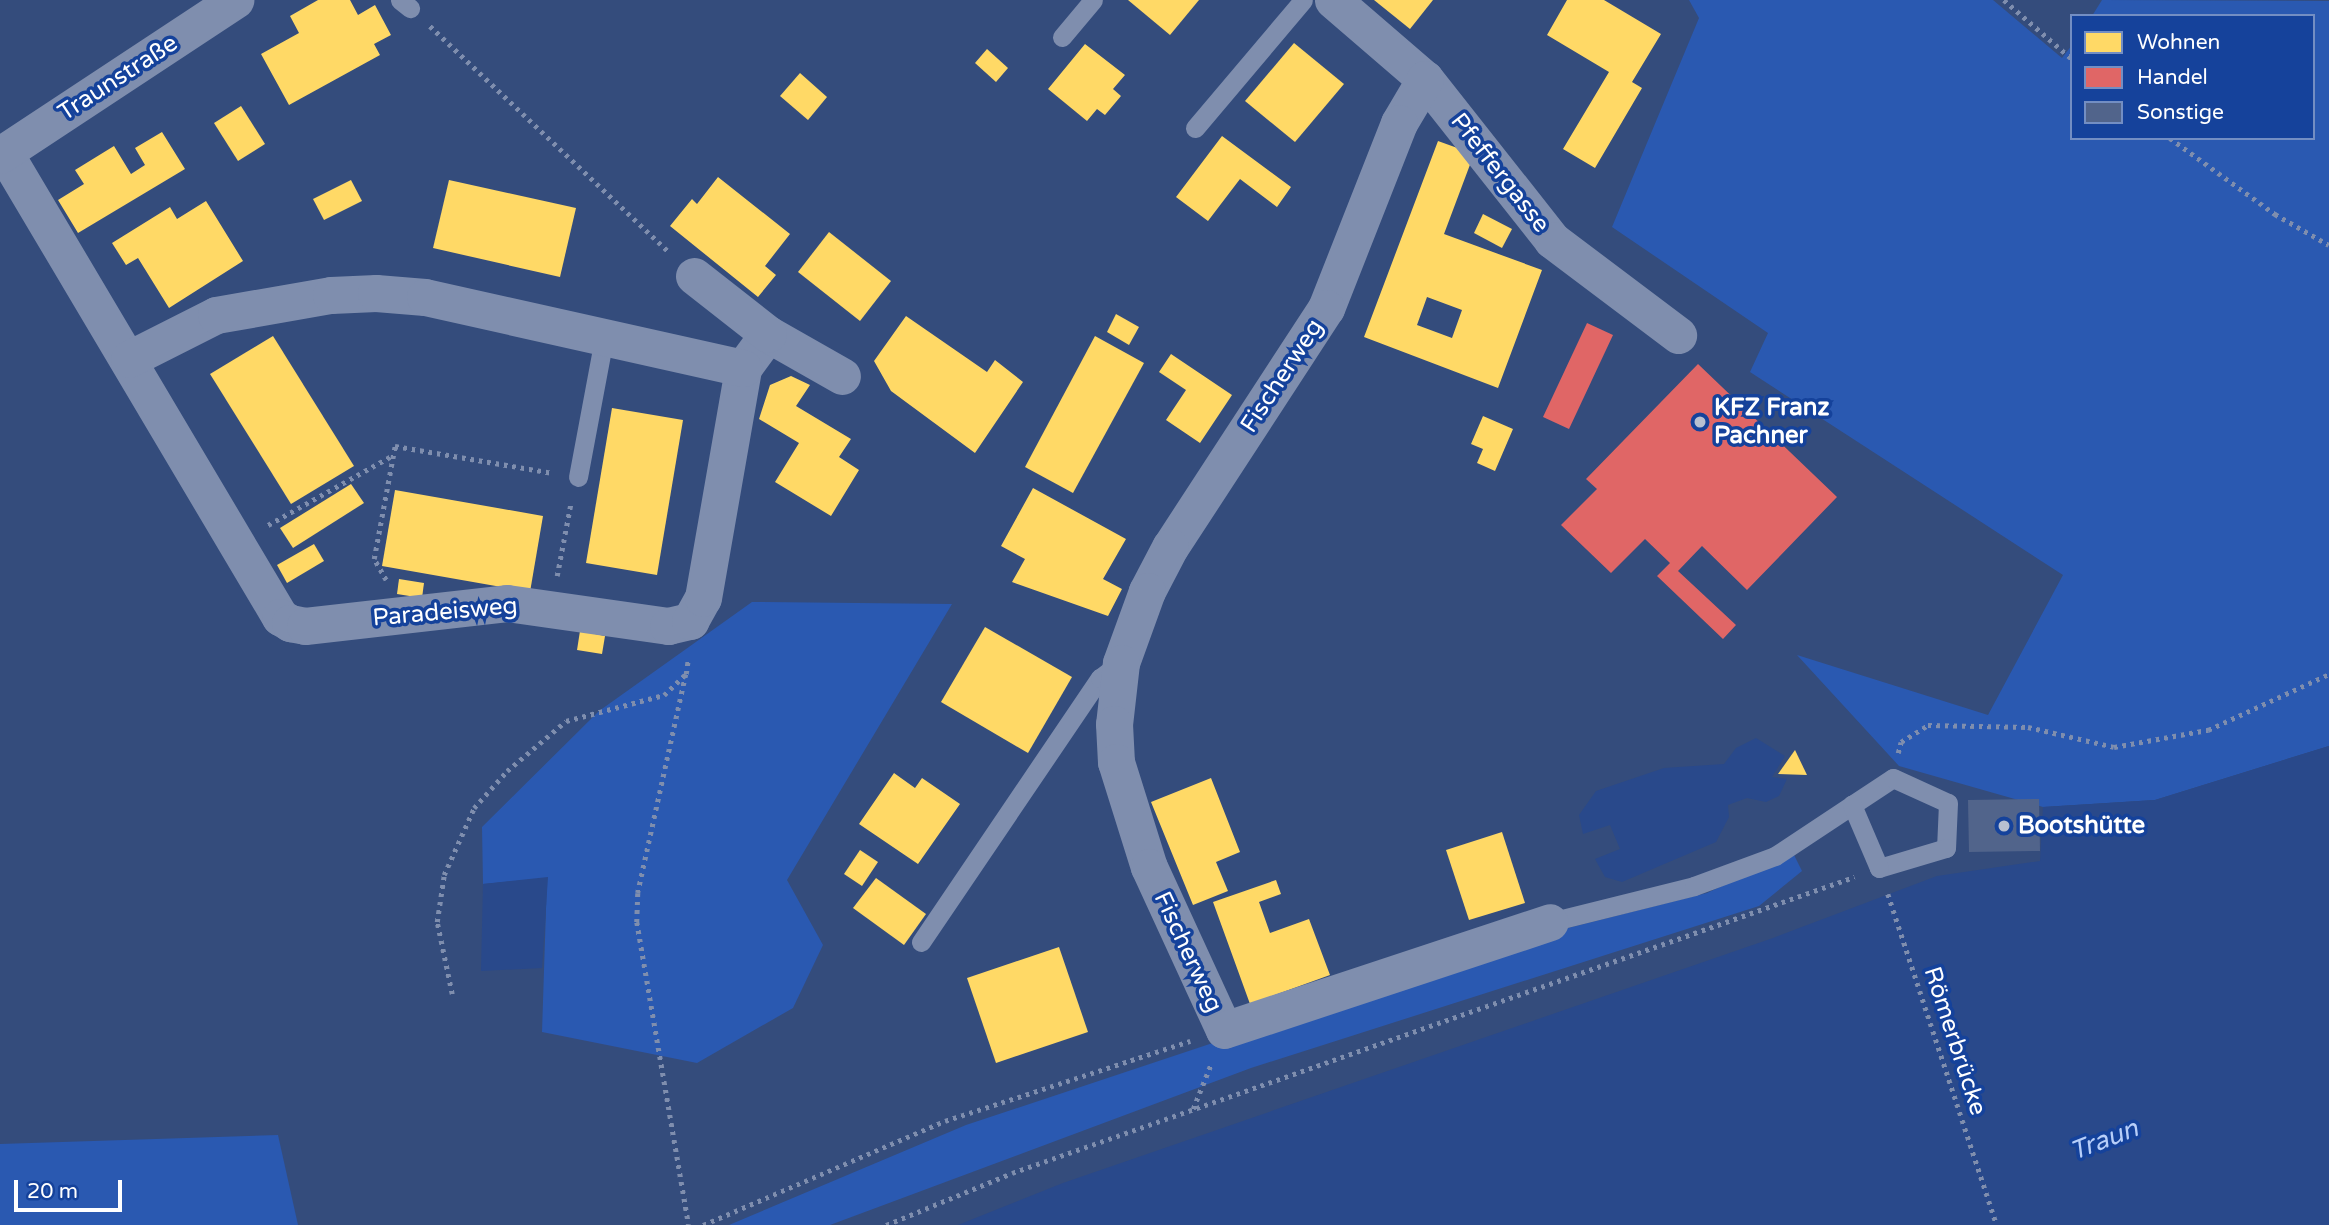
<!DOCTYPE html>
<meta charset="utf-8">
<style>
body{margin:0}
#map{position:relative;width:2329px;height:1225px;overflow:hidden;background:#344c7c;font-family:"Varela Round",sans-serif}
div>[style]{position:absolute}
.green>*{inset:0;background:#2a59b1}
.water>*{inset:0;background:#29498b}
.homes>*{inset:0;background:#ffd966}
.shops>*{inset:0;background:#e06666}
.building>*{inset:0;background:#51648b}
.path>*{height:4.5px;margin-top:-2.25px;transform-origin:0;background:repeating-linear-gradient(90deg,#7f8eae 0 3.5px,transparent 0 8.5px)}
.service>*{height:19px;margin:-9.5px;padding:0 9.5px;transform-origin:9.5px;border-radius:9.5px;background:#7f8eae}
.minor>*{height:37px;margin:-18.5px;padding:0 18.5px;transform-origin:18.5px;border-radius:18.5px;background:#7f8eae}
.dots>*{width:19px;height:19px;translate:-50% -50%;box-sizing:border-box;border:4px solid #15429b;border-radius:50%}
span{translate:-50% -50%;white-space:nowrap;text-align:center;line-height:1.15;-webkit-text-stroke:7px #15429b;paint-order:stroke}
.street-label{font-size:24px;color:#fff}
.poi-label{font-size:24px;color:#fff;font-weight:700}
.left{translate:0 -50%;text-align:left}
.water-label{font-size:26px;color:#b7cef9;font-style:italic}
.legend{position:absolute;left:2070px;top:14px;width:245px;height:126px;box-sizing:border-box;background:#15429b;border:2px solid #738ec3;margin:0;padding:9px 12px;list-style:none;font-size:21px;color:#fff}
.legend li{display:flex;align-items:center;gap:14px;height:35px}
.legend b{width:35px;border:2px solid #738ec3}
.scale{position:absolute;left:14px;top:1180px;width:108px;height:32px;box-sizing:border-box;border:4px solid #fff;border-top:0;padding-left:9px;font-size:21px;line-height:24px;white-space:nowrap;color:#fff;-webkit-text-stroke:5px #15429b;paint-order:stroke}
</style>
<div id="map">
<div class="green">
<i style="clip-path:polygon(1689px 0,1993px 0,2062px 58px,2072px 45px,2072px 138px,2313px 138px,2313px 16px,2092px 16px,2102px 0,2329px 1px,2329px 746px,2155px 800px,2043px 807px,1899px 766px,1797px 655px,1988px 715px,2063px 575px,1750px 372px,1768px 333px,1612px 227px,1699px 18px)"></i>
<i style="clip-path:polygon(752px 602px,952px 604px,787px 880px,823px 945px,793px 1008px,697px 1063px,542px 1032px,547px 878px,483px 884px,482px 827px,599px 711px)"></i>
<i style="clip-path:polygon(1793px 853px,1802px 871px,1759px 906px,1251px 1068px,830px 1225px,729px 1225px,966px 1125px,1532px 937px,1707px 893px)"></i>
<i style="clip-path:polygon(278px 1135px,298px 1225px,0 1225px,0 1144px)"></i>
</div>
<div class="water">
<i style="clip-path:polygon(1756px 738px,1785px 756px,1772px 777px,1787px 779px,1779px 796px,1766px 802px,1747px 798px,1728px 805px,1729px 817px,1716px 842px,1622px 882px,1605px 877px,1595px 859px,1620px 849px,1610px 825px,1583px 834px,1579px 815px,1596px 791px,1664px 768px,1724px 764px,1736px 748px)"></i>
<i style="clip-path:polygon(2329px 746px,2329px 1225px,958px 1225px,1063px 1183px,1773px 938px,1937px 876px,2040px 861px,2043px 807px,2155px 800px)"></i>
<i style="clip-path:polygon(548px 877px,542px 968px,481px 971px,483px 884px)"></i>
</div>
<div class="homes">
<i style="clip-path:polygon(318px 0,350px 0,358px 15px,375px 5px,391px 35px,374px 44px,380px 55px,289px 105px,261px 54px,299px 33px,290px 16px)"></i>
<i style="clip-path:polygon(1128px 0,1199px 0,1170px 35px)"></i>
<i style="clip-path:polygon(1374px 0,1433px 0,1410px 29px)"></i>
<i style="clip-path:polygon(1567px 0,1604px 0,1661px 34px,1632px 82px,1642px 88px,1595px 168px,1563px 149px,1609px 72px,1547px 35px)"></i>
<i style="clip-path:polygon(1294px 43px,1344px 84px,1295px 142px,1245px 101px)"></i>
<i style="clip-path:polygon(1085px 44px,1125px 75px,1113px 89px,1121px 96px,1105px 115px,1097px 109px,1087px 121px,1048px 89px)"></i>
<i style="clip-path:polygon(987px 49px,1008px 68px,996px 82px,975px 63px)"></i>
<i style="clip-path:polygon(800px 73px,827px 97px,808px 120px,780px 96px)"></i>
<i style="clip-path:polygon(241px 106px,265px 144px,238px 161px,214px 123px)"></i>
<i style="clip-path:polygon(162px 132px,185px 169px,78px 233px,58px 200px,84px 184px,75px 170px,114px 146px,131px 174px,145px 165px,135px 148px)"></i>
<i style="clip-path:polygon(1222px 136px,1291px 187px,1277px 207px,1240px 179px,1208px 221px,1176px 197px)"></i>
<i style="clip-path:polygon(evenodd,1438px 141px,1474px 154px,1444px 234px,1542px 270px,1498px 388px,1364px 337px,1438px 141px,1427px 297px,1462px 310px,1452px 338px,1417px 325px,1427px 297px)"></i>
<i style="clip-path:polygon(718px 177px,790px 234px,765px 266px,776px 275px,758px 297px,670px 226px,692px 199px,697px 204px)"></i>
<i style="clip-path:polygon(351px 180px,362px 201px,324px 220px,313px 199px)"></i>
<i style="clip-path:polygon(449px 180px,576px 208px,560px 277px,433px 248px)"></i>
<i style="clip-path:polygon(206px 201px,243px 261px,169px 308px,138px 258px,126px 265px,112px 243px,170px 207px,177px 219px)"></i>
<i style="clip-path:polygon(1483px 214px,1512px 229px,1502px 248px,1474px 233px)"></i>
<i style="clip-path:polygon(829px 232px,891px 281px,860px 321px,798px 272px)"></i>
<i style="clip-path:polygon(1116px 314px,1139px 327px,1129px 345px,1107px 332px)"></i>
<i style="clip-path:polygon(906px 316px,987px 372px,995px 360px,1023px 382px,975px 453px,891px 391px,874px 361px)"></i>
<i style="clip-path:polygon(273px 336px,354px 466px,291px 504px,210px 374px)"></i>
<i style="clip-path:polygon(1095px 336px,1144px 363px,1073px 493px,1025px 467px)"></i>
<i style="clip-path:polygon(1171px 354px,1232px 395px,1200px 443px,1166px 420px,1186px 390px,1159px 372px)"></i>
<i style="clip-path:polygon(791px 376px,810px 385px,796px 406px,851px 439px,839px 457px,859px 470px,831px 516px,775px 482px,799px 443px,759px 419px,770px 385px)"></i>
<i style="clip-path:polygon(612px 408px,683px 420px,657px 575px,586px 563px)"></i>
<i style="clip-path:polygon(1483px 416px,1513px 429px,1495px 471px,1477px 463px,1483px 449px,1471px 444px)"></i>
<i style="clip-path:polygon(351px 484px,364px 503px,293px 548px,280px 528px)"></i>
<i style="clip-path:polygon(1033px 488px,1126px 539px,1103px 579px,1122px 589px,1108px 616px,1012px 582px,1025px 559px,1001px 546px)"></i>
<i style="clip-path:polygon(395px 490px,543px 516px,530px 592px,382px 566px)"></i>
<i style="clip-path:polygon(314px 544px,324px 561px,287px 583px,277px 565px)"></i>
<i style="clip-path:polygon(399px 579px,424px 583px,422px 598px,397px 594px)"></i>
<i style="clip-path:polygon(985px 627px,1072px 677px,1028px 753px,941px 702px)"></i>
<i style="clip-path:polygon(580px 631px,605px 636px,602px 654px,577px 650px)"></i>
<i style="clip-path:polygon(1795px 750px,1807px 775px,1778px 774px)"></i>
<i style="clip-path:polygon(894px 773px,915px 788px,922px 778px,960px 804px,918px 864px,859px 824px)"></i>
<i style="clip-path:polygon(1211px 778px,1240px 852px,1216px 862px,1228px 891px,1193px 905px,1151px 802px)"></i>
<i style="clip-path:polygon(1502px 832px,1525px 903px,1469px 920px,1446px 850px)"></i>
<i style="clip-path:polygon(860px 850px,878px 862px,862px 886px,844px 874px)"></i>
<i style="clip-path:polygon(876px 878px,926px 914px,904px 945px,853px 908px)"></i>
<i style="clip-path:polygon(1276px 880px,1281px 894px,1259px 902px,1270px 933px,1309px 919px,1330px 975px,1250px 1004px,1213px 902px)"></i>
<i style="clip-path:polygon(1059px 947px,1088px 1032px,996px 1063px,967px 978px)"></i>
</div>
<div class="shops">
<i style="clip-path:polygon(1587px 323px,1613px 335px,1569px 429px,1543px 417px)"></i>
<i style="clip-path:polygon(1698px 364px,1837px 497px,1747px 590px,1702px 546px,1678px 571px,1736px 625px,1723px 639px,1657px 576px,1670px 563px,1645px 539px,1611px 573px,1561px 525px,1597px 489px,1586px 479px)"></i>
</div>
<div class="building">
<i style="clip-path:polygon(2039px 799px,2040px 851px,1969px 852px,1968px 800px)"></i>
</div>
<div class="path">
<i style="left:2004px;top:0;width:90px;rotate:40.9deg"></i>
<i style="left:430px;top:26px;width:328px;rotate:43.4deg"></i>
<i style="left:2170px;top:138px;width:130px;rotate:35.9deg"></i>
<i style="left:2275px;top:214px;width:62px;rotate:29.9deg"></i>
<i style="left:268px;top:525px;width:143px;rotate:-29.2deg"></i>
<i style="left:557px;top:576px;width:75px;rotate:-79.3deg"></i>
<i style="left:386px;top:580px;width:24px;rotate:-120deg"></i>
<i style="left:374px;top:559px;width:115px;rotate:-79.5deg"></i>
<i style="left:395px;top:446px;width:160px;rotate:9.7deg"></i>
<i style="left:686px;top:674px;width:224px;rotate:102.4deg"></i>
<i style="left:638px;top:893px;width:29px;rotate:92deg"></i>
<i style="left:637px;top:922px;width:307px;rotate:80.3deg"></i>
<i style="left:1898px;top:753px;width:11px;rotate:-75deg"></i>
<i style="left:1901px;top:742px;width:32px;rotate:-32deg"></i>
<i style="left:1928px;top:725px;width:100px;rotate:1.1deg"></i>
<i style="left:2028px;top:727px;width:88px;rotate:13.1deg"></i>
<i style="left:2114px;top:747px;width:96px;rotate:-10.3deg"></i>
<i style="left:2208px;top:730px;width:133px;rotate:-24.8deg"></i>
<i style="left:1888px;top:894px;width:348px;rotate:71.8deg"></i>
<i style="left:452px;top:994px;width:74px;rotate:-101.8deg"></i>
<i style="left:437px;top:922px;width:48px;rotate:-81.5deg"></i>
<i style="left:444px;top:875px;width:73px;rotate:-65.9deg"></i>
<i style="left:474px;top:808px;width:50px;rotate:-48.3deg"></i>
<i style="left:507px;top:771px;width:77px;rotate:-40.3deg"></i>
<i style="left:566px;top:721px;width:101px;rotate:-14.9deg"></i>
<i style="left:664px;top:695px;width:30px;rotate:-44deg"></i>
<i style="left:686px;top:674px;width:15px;rotate:-82deg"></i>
<i style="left:1193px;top:1109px;width:48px;rotate:-68.2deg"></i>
<i style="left:703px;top:1225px;width:263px;rotate:-23.3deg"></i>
<i style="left:945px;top:1121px;width:258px;rotate:-18.1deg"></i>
<i style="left:886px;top:1225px;width:136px;rotate:-22.4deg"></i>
<i style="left:1012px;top:1173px;width:893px;rotate:-19.37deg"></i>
</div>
<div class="service">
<i style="left:400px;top:0;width:13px;rotate:39deg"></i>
<i style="left:1062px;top:37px;width:48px;rotate:-50deg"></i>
<i style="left:1195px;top:128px;width:167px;rotate:-49.8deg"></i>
<i style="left:578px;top:477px;width:141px;rotate:-79.4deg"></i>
<i style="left:1550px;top:922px;width:148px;rotate:-14deg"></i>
<i style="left:1694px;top:886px;width:86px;rotate:-20.3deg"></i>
<i style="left:1775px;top:856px;width:92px;rotate:-33.5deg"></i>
<i style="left:1852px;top:805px;width:49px;rotate:-33.4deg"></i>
<i style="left:1893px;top:778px;width:60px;rotate:24.4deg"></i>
<i style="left:1948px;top:803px;width:45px;rotate:92.5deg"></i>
<i style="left:1946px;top:848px;width:70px;rotate:163.4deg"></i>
<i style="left:1879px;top:868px;width:69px;rotate:-113.2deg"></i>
<i style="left:921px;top:942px;width:319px;rotate:-55.9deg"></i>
<i style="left:1100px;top:678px;width:25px;rotate:-37deg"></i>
</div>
<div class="minor">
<i style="left:1333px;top:0;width:121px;rotate:40.7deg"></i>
<i style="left:1425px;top:79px;width:205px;rotate:51.7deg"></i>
<i style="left:1552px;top:240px;width:158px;rotate:37deg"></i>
<i style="left:1425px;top:79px;width:51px;rotate:120.6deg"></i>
<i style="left:1399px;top:123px;width:199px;rotate:111.5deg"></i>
<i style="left:1326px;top:308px;width:285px;rotate:123.1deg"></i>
<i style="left:1170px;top:547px;width:50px;rotate:117.6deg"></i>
<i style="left:1147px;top:591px;width:77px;rotate:109.9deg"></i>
<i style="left:1121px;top:663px;width:61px;rotate:96.5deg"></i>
<i style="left:1114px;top:724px;width:38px;rotate:87deg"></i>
<i style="left:1116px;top:762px;width:110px;rotate:72.6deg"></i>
<i style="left:1149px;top:867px;width:179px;rotate:65.3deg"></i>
<i style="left:1224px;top:1030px;width:343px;rotate:-18.3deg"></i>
<i style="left:4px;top:152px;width:541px;rotate:59.31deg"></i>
<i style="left:280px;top:617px;width:12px;rotate:31deg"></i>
<i style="left:290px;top:623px;width:15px;rotate:11deg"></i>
<i style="left:305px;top:626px;width:203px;rotate:-6.5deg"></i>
<i style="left:507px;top:603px;width:163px;rotate:8.1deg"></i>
<i style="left:668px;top:626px;width:23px;rotate:-13deg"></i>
<i style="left:690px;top:621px;width:26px;rotate:-61deg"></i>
<i style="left:703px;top:598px;width:233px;rotate:-80.1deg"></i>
<i style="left:743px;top:368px;width:42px;rotate:-53.7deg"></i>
<i style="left:768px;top:334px;width:85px;rotate:29.6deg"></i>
<i style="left:0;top:155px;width:282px;rotate:-33.4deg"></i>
<i style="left:694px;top:276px;width:94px;rotate:38.1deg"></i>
<i style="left:129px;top:359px;width:97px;rotate:-26.8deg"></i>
<i style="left:216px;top:315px;width:117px;rotate:-9.9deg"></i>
<i style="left:331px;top:295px;width:45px;rotate:-2.5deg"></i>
<i style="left:376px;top:293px;width:49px;rotate:4.7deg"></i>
<i style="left:425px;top:297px;width:326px;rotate:12.6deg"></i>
</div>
<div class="dots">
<i style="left:1700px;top:422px;background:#b8c0d1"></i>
<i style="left:2004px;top:826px;background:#b8c0d1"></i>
</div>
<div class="street-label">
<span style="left:118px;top:78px;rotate:-33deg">Traunstraße</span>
<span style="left:1500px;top:173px;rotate:52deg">Pfeffergasse</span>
<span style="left:1282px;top:376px;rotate:-57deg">Fischerweg</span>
<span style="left:445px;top:612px;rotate:-5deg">Paradeisweg</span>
<span style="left:1188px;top:952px;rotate:65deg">Fischerweg</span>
<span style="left:1955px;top:1041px;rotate:72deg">Römerbrücke</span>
</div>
<div class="poi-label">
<span class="left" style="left:1714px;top:422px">KFZ Franz<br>Pachner</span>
<span class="left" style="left:2018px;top:826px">Bootshütte</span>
</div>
<div class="water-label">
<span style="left:2104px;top:1140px;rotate:-21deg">Traun</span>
</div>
<ul class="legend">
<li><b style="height:19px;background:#ffd966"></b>Wohnen</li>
<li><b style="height:19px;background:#e06666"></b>Handel</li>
<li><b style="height:19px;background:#51648b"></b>Sonstige</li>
</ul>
<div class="scale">20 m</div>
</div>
